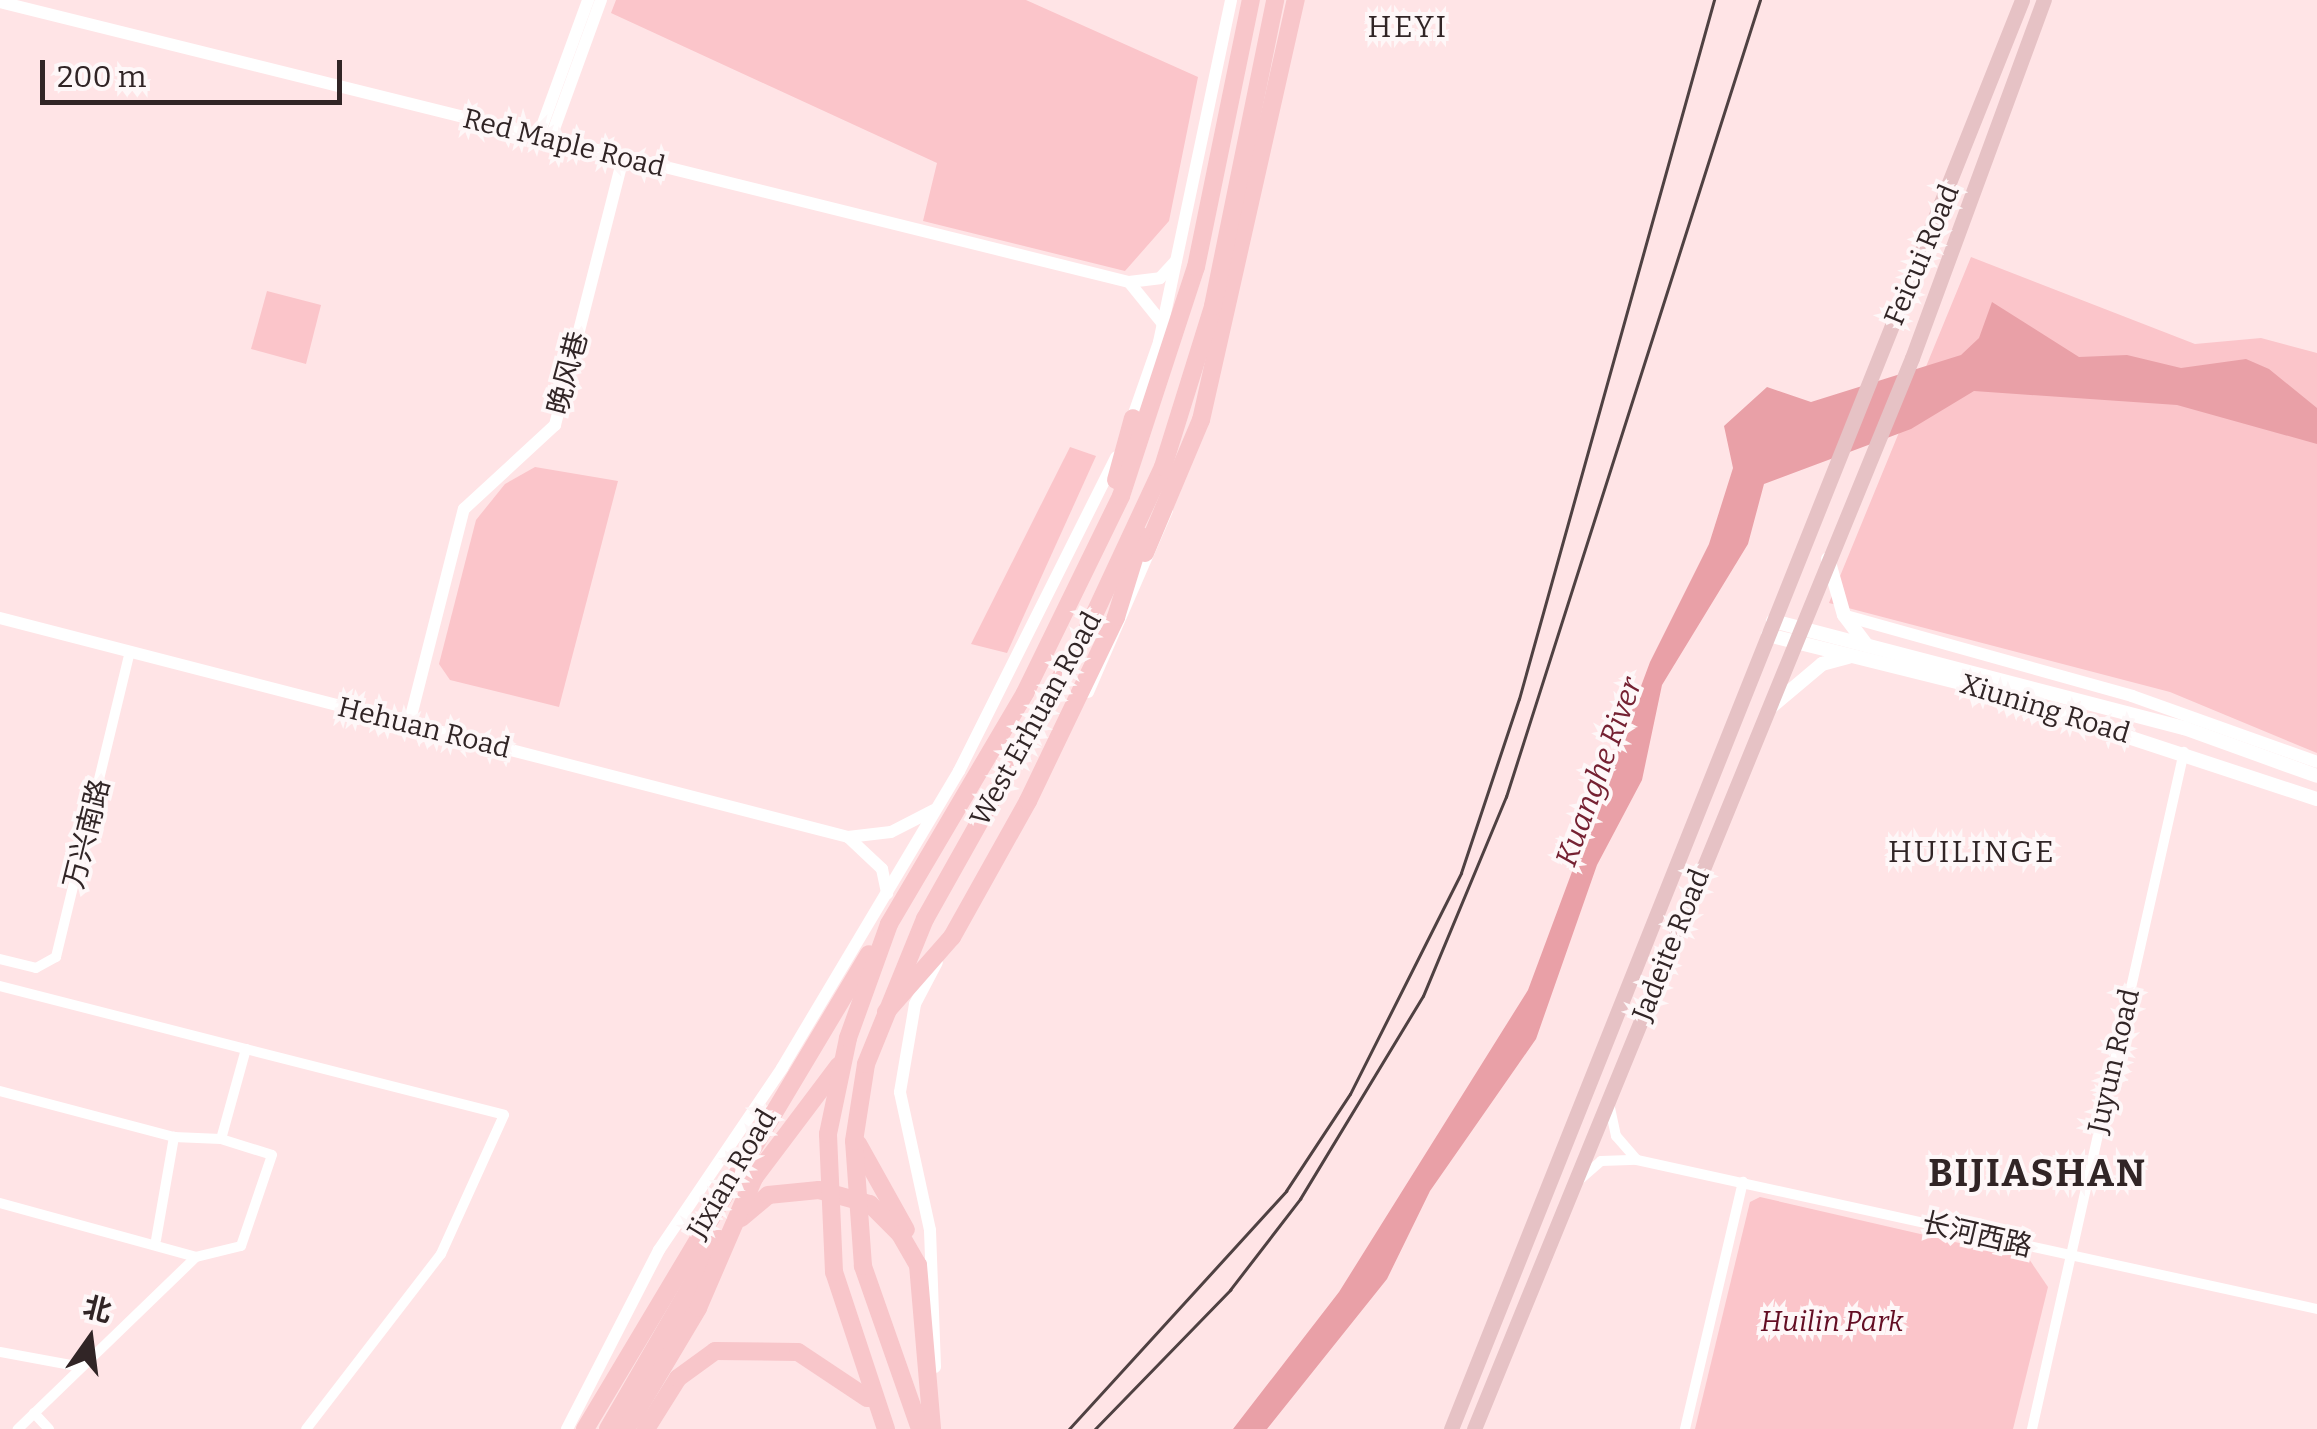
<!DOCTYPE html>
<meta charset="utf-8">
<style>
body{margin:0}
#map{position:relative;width:2317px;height:1429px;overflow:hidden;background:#ffe4e6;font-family:Bitter,"Noto Sans SC",serif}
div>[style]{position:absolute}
.green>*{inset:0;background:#fbc5ca}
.water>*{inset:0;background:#e9a0a7}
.minor>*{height:10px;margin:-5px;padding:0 5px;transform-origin:5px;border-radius:5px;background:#fff}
.tertiary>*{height:12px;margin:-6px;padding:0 6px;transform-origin:6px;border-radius:6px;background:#fff}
.secondary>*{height:14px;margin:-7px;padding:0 7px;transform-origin:7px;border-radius:7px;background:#fff}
.primary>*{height:15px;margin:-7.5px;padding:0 7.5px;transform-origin:7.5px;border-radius:7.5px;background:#e6c2c5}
.trunk>*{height:18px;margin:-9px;padding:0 9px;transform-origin:9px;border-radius:9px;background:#f8c6ca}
.rail>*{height:2.5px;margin:-1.25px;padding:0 1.25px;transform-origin:1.25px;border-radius:1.25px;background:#4f4142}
span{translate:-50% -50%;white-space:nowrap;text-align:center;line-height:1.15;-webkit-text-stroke:8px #fef7f8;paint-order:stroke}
.street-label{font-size:28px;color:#312526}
.park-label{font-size:28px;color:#630d23;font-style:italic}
.neighbourhood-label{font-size:30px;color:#312526;letter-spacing:2.5px}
.water-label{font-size:30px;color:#752132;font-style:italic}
.district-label{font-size:38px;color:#312526;font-weight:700;letter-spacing:2.5px}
.north{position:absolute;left:40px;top:1289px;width:100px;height:100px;-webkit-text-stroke:8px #fef7f8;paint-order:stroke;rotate:14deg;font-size:28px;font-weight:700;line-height:40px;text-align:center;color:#312526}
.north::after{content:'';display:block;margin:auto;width:35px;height:45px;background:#312526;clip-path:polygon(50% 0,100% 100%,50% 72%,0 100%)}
.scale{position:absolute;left:40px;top:60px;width:302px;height:45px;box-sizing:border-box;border:5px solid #312526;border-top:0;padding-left:12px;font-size:30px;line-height:35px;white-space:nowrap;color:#312526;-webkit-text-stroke:8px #fef7f8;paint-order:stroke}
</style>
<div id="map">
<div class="green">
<i style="clip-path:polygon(616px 0,1026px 0,1198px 77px,1169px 221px,1125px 271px,923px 221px,937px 163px,611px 13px)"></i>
<i style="clip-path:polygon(1971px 257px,2195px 344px,2261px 338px,2317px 353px,2317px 753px,2170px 692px,1829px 603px)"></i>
<i style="clip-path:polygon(267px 291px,321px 305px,306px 364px,251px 349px)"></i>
<i style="clip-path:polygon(1070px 447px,1096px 456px,1007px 653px,971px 644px)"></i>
<i style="clip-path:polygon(535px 467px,618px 481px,559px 707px,450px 680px,439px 664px,476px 520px,505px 484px)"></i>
<i style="clip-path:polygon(1760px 1197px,2029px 1259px,2048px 1287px,2013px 1429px,1695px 1429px,1750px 1202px)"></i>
</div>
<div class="water">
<i style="clip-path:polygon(1992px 302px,2079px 357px,2127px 355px,2181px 368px,2246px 359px,2269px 369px,2317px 408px,2317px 444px,2177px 405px,1974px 391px,1911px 429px,1764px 484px,1748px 544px,1662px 685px,1642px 780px,1597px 865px,1536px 1039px,1430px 1191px,1387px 1279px,1267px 1429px,1233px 1429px,1339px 1292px,1528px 990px,1650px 662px,1709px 544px,1733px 468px,1724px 426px,1767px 387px,1811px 402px,1961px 355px,1979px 338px)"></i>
</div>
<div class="minor">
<i style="left:0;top:959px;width:37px;rotate:14deg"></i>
<i style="left:36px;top:968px;width:23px;rotate:-29deg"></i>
<i style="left:56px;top:957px;width:314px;rotate:-76.4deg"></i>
<i style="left:0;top:986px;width:254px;rotate:14.4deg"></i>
<i style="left:246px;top:1049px;width:93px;rotate:105.5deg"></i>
<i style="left:221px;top:1139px;width:53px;rotate:17.4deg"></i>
<i style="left:272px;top:1155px;width:96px;rotate:108.8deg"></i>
<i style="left:241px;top:1246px;width:46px;rotate:166.3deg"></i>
<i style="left:196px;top:1257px;width:248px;rotate:136deg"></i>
<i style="left:246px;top:1049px;width:266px;rotate:14.3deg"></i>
<i style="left:504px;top:1115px;width:153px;rotate:114.4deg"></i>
<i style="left:441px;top:1254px;width:221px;rotate:127.6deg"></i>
<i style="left:0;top:1091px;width:180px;rotate:14.8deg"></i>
<i style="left:1637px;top:1160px;width:696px;rotate:12.36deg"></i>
<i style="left:1577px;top:1182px;width:32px;rotate:-41deg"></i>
<i style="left:1601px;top:1161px;width:36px;rotate:-2deg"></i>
<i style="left:1637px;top:1160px;width:32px;rotate:-131deg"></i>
<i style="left:1616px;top:1136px;width:33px;rotate:-102deg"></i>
<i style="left:0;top:1203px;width:203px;rotate:15.4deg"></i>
<i style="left:156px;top:1240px;width:105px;rotate:-80.1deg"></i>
<i style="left:174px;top:1137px;width:47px;rotate:2.4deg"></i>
<i style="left:0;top:1352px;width:83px;rotate:10.4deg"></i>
<i style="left:34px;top:1413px;width:22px;rotate:47deg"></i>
<i style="left:1685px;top:1429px;width:254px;rotate:-76.8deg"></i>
<i style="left:2032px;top:1429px;width:694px;rotate:-77.35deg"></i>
</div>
<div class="tertiary">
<i style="left:0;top:2px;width:1163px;rotate:13.93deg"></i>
<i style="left:1129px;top:282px;width:31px;rotate:-7deg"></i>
<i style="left:1160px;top:278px;width:23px;rotate:-47deg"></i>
<i style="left:538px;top:137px;width:146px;rotate:-69.9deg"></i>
<i style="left:550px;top:140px;width:149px;rotate:-70deg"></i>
<i style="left:1129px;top:282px;width:54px;rotate:51deg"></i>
<i style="left:1130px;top:425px;width:88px;rotate:-70.7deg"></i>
<i style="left:1159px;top:342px;width:349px;rotate:-78.1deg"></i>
<i style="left:1846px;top:616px;width:297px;rotate:15.6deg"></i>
<i style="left:2132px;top:696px;width:196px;rotate:19.6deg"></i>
<i style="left:0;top:618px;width:876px;rotate:14.48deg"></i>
<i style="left:848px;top:837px;width:43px;rotate:-6.6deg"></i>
<i style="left:891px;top:832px;width:48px;rotate:-27.1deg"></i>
<i style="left:1088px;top:692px;width:198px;rotate:-66.5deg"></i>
<i style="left:409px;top:724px;width:222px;rotate:-75.7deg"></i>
<i style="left:464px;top:509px;width:124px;rotate:-42.7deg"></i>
<i style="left:555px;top:425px;width:276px;rotate:-75.7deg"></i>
<i style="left:848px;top:837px;width:47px;rotate:43.3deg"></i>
<i style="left:882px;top:869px;width:25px;rotate:78deg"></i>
<i style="left:935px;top:1367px;width:137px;rotate:-92.1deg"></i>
<i style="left:930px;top:1230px;width:141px;rotate:-102.3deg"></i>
<i style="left:900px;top:1092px;width:89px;rotate:-80.3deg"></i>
<i style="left:915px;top:1004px;width:47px;rotate:-62.4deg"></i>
<i style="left:567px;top:1429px;width:201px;rotate:-62.8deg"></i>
<i style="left:659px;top:1250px;width:220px;rotate:-55.9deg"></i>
<i style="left:782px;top:1068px;width:346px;rotate:-59.2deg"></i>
<i style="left:959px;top:771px;width:351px;rotate:-63.4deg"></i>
</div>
<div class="secondary">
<i style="left:1828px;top:559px;width:58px;rotate:74.1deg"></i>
<i style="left:1844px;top:615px;width:38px;rotate:53deg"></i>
<i style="left:1773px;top:621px;width:425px;rotate:14.6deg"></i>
<i style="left:2184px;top:728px;width:141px;rotate:19.8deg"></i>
<i style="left:1768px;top:635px;width:211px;rotate:14deg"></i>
<i style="left:1973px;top:686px;width:362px;rotate:18.2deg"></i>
<i style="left:1771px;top:707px;width:67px;rotate:-40.1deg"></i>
<i style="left:1822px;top:664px;width:27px;rotate:-15deg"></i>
</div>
<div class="primary">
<i style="left:1451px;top:1429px;width:1539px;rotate:-68.22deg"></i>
<i style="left:1474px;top:1429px;width:1157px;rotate:-67.76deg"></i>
<i style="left:1912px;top:358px;width:382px;rotate:-69.8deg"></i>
</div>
<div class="trunk">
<i style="left:1116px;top:480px;width:64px;rotate:-74.7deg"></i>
<i style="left:1145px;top:553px;width:144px;rotate:-67.2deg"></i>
<i style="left:1201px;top:420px;width:431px;rotate:-77.3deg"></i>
<i style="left:886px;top:1012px;width:100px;rotate:-48.7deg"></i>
<i style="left:952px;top:937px;width:156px;rotate:-60.8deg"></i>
<i style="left:1028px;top:801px;width:204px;rotate:-64.4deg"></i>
<i style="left:1116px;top:617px;width:85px;rotate:-72.8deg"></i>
<i style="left:858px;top:1144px;width:98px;rotate:60.8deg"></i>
<i style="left:741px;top:1218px;width:35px;rotate:-40deg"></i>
<i style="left:768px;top:1195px;width:51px;rotate:-5.6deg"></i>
<i style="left:819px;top:1190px;width:53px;rotate:15.4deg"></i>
<i style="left:870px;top:1204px;width:42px;rotate:45deg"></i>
<i style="left:900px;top:1234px;width:36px;rotate:60deg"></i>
<i style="left:918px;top:1265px;width:165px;rotate:85.1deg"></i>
<i style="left:585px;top:1429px;width:553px;rotate:-59.13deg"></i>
<i style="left:608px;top:1429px;width:220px;rotate:-59.9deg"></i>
<i style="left:626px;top:1429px;width:141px;rotate:-59.2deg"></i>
<i style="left:698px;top:1308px;width:142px;rotate:-66.7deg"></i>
<i style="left:754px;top:1178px;width:141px;rotate:-53deg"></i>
<i style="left:646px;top:1429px;width:60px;rotate:-57.9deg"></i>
<i style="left:678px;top:1378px;width:46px;rotate:-36.1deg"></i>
<i style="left:715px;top:1351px;width:83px;rotate:0.7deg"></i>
<i style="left:798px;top:1352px;width:83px;rotate:33.7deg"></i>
<i style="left:886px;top:1429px;width:165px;rotate:-108.3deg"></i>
<i style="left:834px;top:1272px;width:138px;rotate:-92.5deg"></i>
<i style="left:828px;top:1134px;width:98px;rotate:-78.2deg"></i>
<i style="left:848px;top:1038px;width:121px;rotate:-70.2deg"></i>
<i style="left:889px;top:924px;width:268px;rotate:-59.5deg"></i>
<i style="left:1025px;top:693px;width:219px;rotate:-64deg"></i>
<i style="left:1121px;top:496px;width:241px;rotate:-71.9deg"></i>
<i style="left:1196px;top:267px;width:273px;rotate:-78.4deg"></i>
<i style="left:920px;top:1429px;width:173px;rotate:-109.3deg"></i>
<i style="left:863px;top:1266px;width:125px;rotate:-94.1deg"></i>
<i style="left:854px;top:1141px;width:78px;rotate:-81.1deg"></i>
<i style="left:866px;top:1064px;width:157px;rotate:-67.9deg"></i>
<i style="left:925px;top:919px;width:331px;rotate:-60.7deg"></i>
<i style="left:1087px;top:630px;width:180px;rotate:-65deg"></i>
<i style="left:1163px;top:467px;width:169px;rotate:-72.7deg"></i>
<i style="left:1213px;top:306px;width:312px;rotate:-78.5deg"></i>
</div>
<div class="rail">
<i style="left:1069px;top:1429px;width:322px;rotate:-47.6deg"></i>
<i style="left:1286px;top:1191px;width:116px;rotate:-56.6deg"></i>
<i style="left:1350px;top:1094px;width:247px;rotate:-63.3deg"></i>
<i style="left:1461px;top:873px;width:183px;rotate:-71.6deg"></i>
<i style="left:1519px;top:699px;width:726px;rotate:-74.41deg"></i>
<i style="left:1095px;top:1429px;width:194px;rotate:-45.8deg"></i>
<i style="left:1230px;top:1290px;width:115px;rotate:-52.4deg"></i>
<i style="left:1300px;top:1199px;width:237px;rotate:-58.8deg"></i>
<i style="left:1423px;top:996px;width:216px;rotate:-67.4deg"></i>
<i style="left:1506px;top:797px;width:836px;rotate:-72.32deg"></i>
</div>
<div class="street-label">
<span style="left:564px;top:143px;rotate:14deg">Red Maple Road</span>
<span style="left:1922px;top:255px;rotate:-67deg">Feicui Road</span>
<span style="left:568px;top:373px;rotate:-75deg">晚风巷</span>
<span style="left:2045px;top:709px;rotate:17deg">Xiuning Road</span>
<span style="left:1036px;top:719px;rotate:-61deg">West Erhuan Road</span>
<span style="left:424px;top:728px;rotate:14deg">Hehuan Road</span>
<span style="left:87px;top:834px;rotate:-76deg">万兴南路</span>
<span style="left:1671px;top:945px;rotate:-68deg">Jadeite Road</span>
<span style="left:2114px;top:1061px;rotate:-77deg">Juyun Road</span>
<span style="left:732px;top:1174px;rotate:-59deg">Jixian Road</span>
<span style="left:1977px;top:1235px;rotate:13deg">长河西路</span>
</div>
<div class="park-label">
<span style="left:1832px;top:1322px">Huilin Park</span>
</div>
<div class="neighbourhood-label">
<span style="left:1408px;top:27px">HEYI</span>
<span style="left:1972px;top:852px">HUILINGE</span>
</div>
<div class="water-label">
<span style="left:1599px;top:772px;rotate:-70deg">Kuanghe River</span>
</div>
<div class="district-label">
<span style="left:2038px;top:1174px">BIJIASHAN</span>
</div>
<div class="north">北</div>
<div class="scale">200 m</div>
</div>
